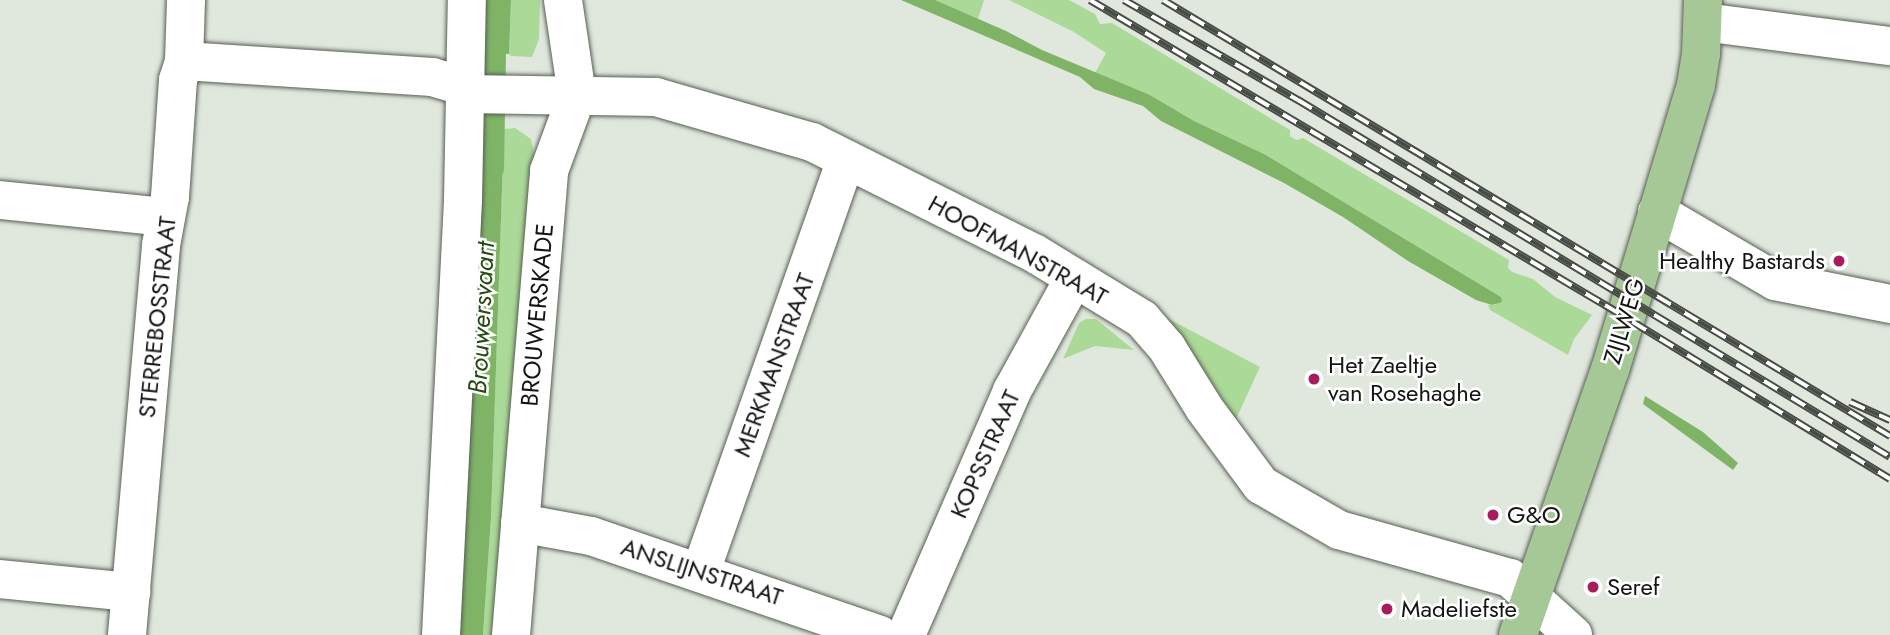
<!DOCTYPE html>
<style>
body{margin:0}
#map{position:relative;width:1890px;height:635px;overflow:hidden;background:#e0e8dd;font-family:Jost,sans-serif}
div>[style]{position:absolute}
.green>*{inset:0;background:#abd997}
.water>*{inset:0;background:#7fb467}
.canal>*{height:30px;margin:-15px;padding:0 15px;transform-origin:15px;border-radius:15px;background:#7fb467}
.roads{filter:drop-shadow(0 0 2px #585e55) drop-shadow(0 0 2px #585e55)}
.minor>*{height:38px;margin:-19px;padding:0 19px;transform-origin:19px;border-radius:19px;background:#fff}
.major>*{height:38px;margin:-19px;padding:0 19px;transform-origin:19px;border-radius:19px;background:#a6c796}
.rail>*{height:8px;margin-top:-4px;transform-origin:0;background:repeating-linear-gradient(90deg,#fff 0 16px,#484c46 0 32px);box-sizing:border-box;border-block:2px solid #484c46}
.dots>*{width:19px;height:19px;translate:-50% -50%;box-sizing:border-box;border:4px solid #fff;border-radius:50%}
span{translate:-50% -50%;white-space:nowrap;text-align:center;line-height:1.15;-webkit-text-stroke:5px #fff;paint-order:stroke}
.street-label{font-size:24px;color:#131612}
.poi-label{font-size:24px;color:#131612}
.right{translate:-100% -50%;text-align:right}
.left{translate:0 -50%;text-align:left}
.water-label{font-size:26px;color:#284a15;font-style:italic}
</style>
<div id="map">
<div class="green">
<i style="clip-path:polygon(511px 0,540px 0,539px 39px,532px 57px,511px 56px,509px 54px)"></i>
<i style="clip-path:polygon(934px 0,984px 0,978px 19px)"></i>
<i style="clip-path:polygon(1009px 0,1069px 0,1095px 14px,1100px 24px,1112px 23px,1290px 130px,1290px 136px,1296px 140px,1303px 138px,1509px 260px,1508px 268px,1512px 272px,1533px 279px,1555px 297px,1592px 315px,1574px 339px,1568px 355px,1490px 310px,1488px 305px,1495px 305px,1501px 297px,1264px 154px,1194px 121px,1150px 95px,1095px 73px,1106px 53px,1074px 32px)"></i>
<i style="clip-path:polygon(515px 128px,531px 139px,535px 159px,501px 635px,483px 635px,491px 517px,504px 129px)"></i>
<i style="clip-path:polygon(1167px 318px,1260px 367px,1236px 419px)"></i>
<i style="clip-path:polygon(1086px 319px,1096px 319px,1134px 350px,1095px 346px,1063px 359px,1079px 323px)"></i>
</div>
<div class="water">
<i style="clip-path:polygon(481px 0,511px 0,509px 54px,482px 52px)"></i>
<i style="clip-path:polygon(901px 0,935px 0,1006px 31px,1042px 50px,1150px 95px,1194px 121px,1264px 154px,1501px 297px,1502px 302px,1492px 305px,1476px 300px,1408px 261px,1343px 217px,1284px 183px,1161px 121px,1143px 106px,1094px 89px,1080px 77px)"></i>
<i style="clip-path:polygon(480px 129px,504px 129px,491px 517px,483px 635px,451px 635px)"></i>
<i style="clip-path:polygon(1645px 396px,1703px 432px,1738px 463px,1733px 470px,1643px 404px)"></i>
</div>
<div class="canal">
<i style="left:489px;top:168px;width:168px;rotate:-89deg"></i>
</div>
<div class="roads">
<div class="minor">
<i style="left:1704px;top:22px;width:188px;rotate:7.4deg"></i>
<i style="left:184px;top:61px;width:249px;rotate:3.7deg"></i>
<i style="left:432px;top:77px;width:25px;rotate:16deg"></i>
<i style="left:456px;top:84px;width:14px;rotate:45deg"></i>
<i style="left:466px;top:94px;width:190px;rotate:0.9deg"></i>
<i style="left:656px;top:97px;width:162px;rotate:16.1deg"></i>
<i style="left:812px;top:142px;width:248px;rotate:26.6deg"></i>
<i style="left:1034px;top:253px;width:127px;rotate:31.4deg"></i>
<i style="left:1142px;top:319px;width:38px;rotate:49deg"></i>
<i style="left:1167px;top:348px;width:70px;rotate:58.3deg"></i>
<i style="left:1204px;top:408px;width:96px;rotate:53.5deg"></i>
<i style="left:1261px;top:485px;width:90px;rotate:30deg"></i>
<i style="left:1339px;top:530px;width:178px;rotate:15.7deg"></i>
<i style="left:1510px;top:578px;width:85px;rotate:42.1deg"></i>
<i style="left:0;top:200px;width:165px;rotate:5.9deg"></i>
<i style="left:1657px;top:212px;width:137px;rotate:30.3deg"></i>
<i style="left:1775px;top:281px;width:117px;rotate:11.3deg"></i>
<i style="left:520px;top:523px;width:72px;rotate:10.4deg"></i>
<i style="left:591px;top:536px;width:305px;rotate:18.9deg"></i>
<i style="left:701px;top:571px;width:436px;rotate:-70.6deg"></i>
<i style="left:0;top:579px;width:132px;rotate:5.7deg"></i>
<i style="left:127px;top:635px;width:391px;rotate:-85deg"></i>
<i style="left:161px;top:245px;width:49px;rotate:-79.4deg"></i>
<i style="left:170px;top:197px;width:117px;rotate:-86.1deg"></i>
<i style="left:178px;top:80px;width:20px;rotate:-72deg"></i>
<i style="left:184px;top:61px;width:61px;rotate:-88.1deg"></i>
<i style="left:441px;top:635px;width:436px;rotate:-87.1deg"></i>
<i style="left:463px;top:200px;width:200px;rotate:-88.9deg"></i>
<i style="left:511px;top:635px;width:466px;rotate:-85.3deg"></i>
<i style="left:549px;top:171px;width:81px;rotate:-69.8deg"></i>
<i style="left:577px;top:95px;width:96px;rotate:-98.4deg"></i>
<i style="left:906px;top:635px;width:266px;rotate:-66.5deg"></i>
<i style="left:1012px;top:391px;width:129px;rotate:-61.2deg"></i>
</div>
<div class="major">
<i style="left:1518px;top:635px;width:281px;rotate:-70.9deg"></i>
<i style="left:1610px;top:370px;width:298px;rotate:-73.2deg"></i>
<i style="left:1696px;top:85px;width:31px;rotate:-81deg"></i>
<i style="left:1701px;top:54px;width:54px;rotate:-87.9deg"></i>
</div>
</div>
<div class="rail">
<i style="left:1090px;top:0;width:599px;rotate:30.64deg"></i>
<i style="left:1605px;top:305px;width:334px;rotate:31.4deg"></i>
<i style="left:1124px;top:0;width:201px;rotate:29.9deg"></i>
<i style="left:1298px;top:100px;width:691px;rotate:31.09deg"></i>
<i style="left:1163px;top:0;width:848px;rotate:30.95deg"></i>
<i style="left:1850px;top:402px;width:44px;rotate:24.2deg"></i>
</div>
<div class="dots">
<i style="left:1839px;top:261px;background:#a91c5c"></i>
<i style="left:1314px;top:379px;background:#a91c5c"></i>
<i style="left:1493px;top:515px;background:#a91c5c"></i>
<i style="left:1593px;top:587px;background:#a91c5c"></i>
<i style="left:1387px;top:609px;background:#a91c5c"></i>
</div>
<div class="street-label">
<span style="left:1018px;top:250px;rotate:29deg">HOOFMANSTRAAT</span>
<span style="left:537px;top:315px;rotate:-85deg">BROUWERSKADE</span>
<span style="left:157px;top:317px;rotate:-84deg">STERREBOSSTRAAT</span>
<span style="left:1624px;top:321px;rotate:-73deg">ZIJLWEG</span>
<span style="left:774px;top:365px;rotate:-70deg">MERKMANSTRAAT</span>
<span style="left:985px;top:454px;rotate:-66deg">KOPSSTRAAT</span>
<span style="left:702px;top:572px;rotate:18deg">ANSLIJNSTRAAT</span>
</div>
<div class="poi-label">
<span class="right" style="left:1825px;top:261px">Healthy Bastards</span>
<span class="left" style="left:1328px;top:379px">Het Zaeltje<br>van Rosehaghe</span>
<span class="left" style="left:1507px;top:515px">G&amp;O</span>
<span class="left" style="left:1607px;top:587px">Seref</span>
<span class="left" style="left:1401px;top:609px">Madeliefste</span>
</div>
<div class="water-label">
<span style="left:482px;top:318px;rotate:-87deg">Brouwersvaart</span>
</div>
</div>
